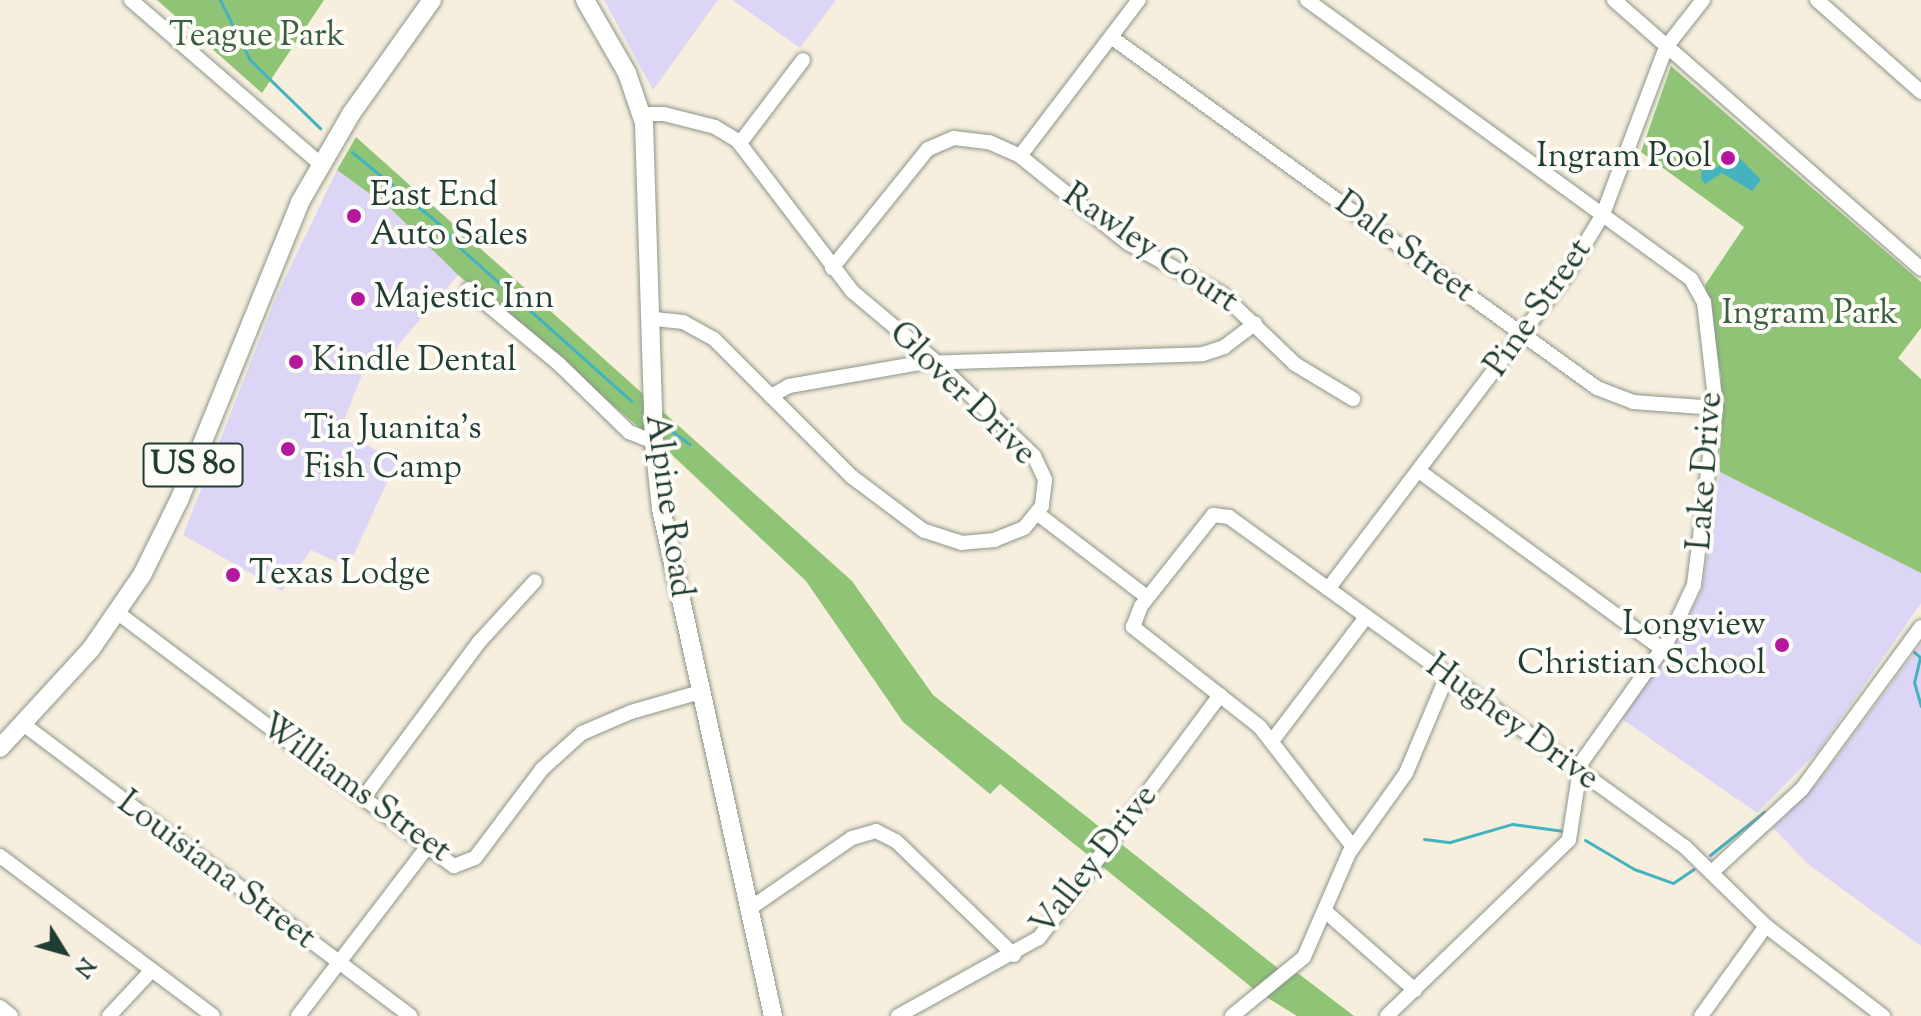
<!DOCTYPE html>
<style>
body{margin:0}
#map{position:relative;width:1921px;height:1016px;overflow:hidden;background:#f7efde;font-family:"Sorts Mill Goudy",serif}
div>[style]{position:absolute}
.built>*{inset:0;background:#ddd5f6}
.green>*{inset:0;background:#8fc476}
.water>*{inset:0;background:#44b2bf}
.stream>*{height:3px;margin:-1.5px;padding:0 1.5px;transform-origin:1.5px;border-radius:1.5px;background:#44b2bf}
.roads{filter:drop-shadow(0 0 2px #8b9689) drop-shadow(0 0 2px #8b9689)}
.minor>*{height:14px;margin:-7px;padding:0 7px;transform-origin:7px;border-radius:7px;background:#fff}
.major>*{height:18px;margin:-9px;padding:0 9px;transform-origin:9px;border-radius:9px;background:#fff}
.dots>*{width:22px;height:22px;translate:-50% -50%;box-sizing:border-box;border:4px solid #fdfcf7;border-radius:50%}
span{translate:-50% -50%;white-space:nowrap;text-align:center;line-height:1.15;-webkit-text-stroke:8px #fdfcf7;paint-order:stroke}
.shield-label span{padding:2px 6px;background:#fdfcf7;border:2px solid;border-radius:6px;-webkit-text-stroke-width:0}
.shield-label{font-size:32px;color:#1f3d34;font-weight:700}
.park-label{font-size:34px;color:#3b5f44}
.poi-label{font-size:34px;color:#1f3d34}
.right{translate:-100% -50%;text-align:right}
.left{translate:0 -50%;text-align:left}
.street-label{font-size:34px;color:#1f3d34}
.north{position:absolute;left:24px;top:912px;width:80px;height:80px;-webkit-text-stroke:6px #fdfcf7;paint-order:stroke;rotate:127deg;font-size:22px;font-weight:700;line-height:32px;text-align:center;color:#1f3d34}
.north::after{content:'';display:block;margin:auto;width:28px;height:36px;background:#1f3d34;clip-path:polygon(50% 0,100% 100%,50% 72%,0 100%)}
</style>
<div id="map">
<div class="built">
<i style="clip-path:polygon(604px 0,718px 0,653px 90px)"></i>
<i style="clip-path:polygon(732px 0,836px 0,800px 48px)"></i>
<i style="clip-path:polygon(337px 170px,391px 209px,458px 275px,376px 371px,366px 364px,340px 431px,397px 461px,348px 567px,311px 550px,282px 591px,183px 535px,277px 295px)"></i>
<i style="clip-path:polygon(1720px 472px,1921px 573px,1921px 603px,1819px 750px,1757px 813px,1622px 719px,1683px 628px,1702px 590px)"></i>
<i style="clip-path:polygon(1921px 644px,1921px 946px,1809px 865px,1773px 828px,1819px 781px)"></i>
</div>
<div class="green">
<i style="clip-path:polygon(157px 0,324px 0,262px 93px)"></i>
<i style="clip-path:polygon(1671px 66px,1921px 282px,1921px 328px,1898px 358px,1921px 379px,1921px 573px,1720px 472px,1721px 376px,1705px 285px,1744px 227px,1641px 152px)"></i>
<i style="clip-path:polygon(356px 137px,852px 581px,933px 695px,1279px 969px,1299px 974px,1354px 1016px,1297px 1016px,1255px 990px,1000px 784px,990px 794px,903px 722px,806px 581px,671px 454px,458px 275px,391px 209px,337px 170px)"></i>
</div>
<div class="water">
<i style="clip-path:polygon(1732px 150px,1761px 180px,1752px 191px,1722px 173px,1705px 184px,1701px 179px,1702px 163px,1717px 168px)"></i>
</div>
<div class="stream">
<i style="left:220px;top:0;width:67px;rotate:63.4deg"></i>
<i style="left:250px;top:60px;width:98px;rotate:44.2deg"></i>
<i style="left:352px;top:152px;width:112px;rotate:39.5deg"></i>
<i style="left:438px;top:223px;width:32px;rotate:49deg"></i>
<i style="left:459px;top:247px;width:231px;rotate:41.8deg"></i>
<i style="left:666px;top:427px;width:29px;rotate:36deg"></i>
<i style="left:1914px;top:652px;width:8px;rotate:40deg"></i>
<i style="left:1920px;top:657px;width:26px;rotate:103deg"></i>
<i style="left:1914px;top:682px;width:25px;rotate:74deg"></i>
<i style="left:1424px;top:839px;width:26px;rotate:7deg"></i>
<i style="left:1450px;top:842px;width:65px;rotate:-16.2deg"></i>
<i style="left:1512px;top:824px;width:52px;rotate:7.7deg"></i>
<i style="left:1585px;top:840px;width:57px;rotate:30.6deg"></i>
<i style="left:1634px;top:869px;width:41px;rotate:19.7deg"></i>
<i style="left:1673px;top:883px;width:25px;rotate:-34deg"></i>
<i style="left:1710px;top:855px;width:69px;rotate:-38.5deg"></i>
</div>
<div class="roads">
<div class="minor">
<i style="left:131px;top:0;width:250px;rotate:40.9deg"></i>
<i style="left:1307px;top:0;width:475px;rotate:36deg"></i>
<i style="left:1691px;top:279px;width:26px;rotate:61deg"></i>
<i style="left:1704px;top:302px;width:107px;rotate:83.5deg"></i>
<i style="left:1716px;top:408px;width:178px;rotate:97.1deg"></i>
<i style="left:1694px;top:585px;width:63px;rotate:115.3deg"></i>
<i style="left:1667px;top:642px;width:148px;rotate:125.4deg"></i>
<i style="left:1581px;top:763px;width:78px;rotate:98.9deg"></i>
<i style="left:1569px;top:840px;width:253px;rotate:136deg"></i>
<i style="left:1614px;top:0;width:408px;rotate:41.2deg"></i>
<i style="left:1817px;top:0;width:139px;rotate:41.5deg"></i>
<i style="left:1111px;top:37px;width:599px;rotate:35.84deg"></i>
<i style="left:1597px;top:388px;width:39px;rotate:21deg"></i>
<i style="left:1633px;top:402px;width:83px;rotate:4.1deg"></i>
<i style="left:642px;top:114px;width:22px"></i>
<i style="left:664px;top:114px;width:53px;rotate:14.3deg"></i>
<i style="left:715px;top:127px;width:26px;rotate:31deg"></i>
<i style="left:737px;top:140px;width:191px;rotate:52.7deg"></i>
<i style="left:853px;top:292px;width:109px;rotate:40.1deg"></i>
<i style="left:936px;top:362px;width:136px;rotate:43.8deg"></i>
<i style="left:1034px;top:456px;width:26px;rotate:65deg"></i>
<i style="left:1045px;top:480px;width:26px;rotate:97deg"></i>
<i style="left:1042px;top:506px;width:28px;rotate:129deg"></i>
<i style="left:1024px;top:528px;width:31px;rotate:158deg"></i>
<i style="left:995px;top:540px;width:33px;rotate:175deg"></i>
<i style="left:962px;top:543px;width:40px;rotate:-162deg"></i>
<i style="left:924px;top:531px;width:90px;rotate:-143.1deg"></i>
<i style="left:852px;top:477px;width:195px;rotate:-135deg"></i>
<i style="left:714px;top:339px;width:35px;rotate:-151deg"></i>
<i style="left:683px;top:322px;width:31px;rotate:-174deg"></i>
<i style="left:740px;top:143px;width:104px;rotate:-52.8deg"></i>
<i style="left:1020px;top:156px;width:196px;rotate:-52.7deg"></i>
<i style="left:832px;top:268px;width:153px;rotate:-51.1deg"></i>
<i style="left:928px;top:149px;width:28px;rotate:-23deg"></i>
<i style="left:954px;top:138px;width:35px;rotate:7deg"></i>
<i style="left:989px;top:142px;width:34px;rotate:24deg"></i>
<i style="left:1020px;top:156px;width:139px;rotate:38.9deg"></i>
<i style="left:1128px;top:243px;width:107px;rotate:28.5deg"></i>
<i style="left:1222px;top:294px;width:101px;rotate:43.8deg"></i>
<i style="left:1295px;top:364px;width:68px;rotate:31.1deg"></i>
<i style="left:469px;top:289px;width:117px;rotate:39.8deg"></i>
<i style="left:559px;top:364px;width:98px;rotate:44.2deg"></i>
<i style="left:629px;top:432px;width:27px;rotate:22deg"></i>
<i style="left:771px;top:396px;width:21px;rotate:-29deg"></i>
<i style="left:789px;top:386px;width:134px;rotate:-9.9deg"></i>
<i style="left:921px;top:363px;width:282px;rotate:-1.8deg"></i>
<i style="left:1203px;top:354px;width:22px;rotate:-18deg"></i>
<i style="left:1224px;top:347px;width:39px;rotate:-37deg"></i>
<i style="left:1419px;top:471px;width:301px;rotate:36.2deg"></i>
<i style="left:1038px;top:514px;width:137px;rotate:37.3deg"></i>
<i style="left:1328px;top:589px;width:395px;rotate:-52.8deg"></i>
<i style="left:1567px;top:274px;width:70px;rotate:-59deg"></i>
<i style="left:1603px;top:214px;width:178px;rotate:-69.3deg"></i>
<i style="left:1666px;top:47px;width:60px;rotate:-51.8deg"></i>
<i style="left:118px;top:613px;width:421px;rotate:37deg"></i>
<i style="left:454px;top:866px;width:22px;rotate:-21deg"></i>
<i style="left:475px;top:858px;width:111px;rotate:-53deg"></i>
<i style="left:542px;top:769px;width:54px;rotate:-42deg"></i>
<i style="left:582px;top:733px;width:53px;rotate:-23.2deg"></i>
<i style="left:631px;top:712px;width:72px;rotate:-16.2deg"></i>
<i style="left:23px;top:724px;width:485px;rotate:37deg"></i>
<i style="left:1272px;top:741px;width:156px;rotate:-52.8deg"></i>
<i style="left:364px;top:797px;width:194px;rotate:-53.4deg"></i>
<i style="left:480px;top:641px;width:81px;rotate:-47.5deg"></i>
<i style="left:1353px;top:847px;width:152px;rotate:-127.8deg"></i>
<i style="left:1260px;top:727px;width:162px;rotate:-141.8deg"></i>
<i style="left:1133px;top:627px;width:22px;rotate:-69deg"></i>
<i style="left:1141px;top:606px;width:116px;rotate:-51.6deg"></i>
<i style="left:1213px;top:515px;width:16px;rotate:7deg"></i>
<i style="left:1229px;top:517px;width:563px;rotate:35.89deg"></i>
<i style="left:1685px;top:847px;width:113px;rotate:44.3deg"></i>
<i style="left:1766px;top:926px;width:148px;rotate:37.6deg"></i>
<i style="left:0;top:856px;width:266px;rotate:36.9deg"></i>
<i style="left:1712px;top:872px;width:122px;rotate:-42.7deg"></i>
<i style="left:1802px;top:789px;width:201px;rotate:-53.7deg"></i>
<i style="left:749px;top:909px;width:125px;rotate:-34.6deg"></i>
<i style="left:852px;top:838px;width:25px;rotate:-16deg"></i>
<i style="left:876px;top:831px;width:22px;rotate:27deg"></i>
<i style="left:896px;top:841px;width:164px;rotate:44deg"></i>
<i style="left:1325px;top:911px;width:120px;rotate:41.3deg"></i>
<i style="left:0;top:1007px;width:14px;rotate:39deg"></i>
<i style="left:109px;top:1016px;width:63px;rotate:-46.9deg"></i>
<i style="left:298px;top:1016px;width:213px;rotate:-52.6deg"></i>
<i style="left:898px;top:1016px;width:161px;rotate:-29deg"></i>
<i style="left:1039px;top:938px;width:303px;rotate:-53.3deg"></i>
<i style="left:1232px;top:1016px;width:93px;rotate:-39.3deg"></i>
<i style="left:1304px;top:957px;width:113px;rotate:-66.6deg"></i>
<i style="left:1349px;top:853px;width:98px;rotate:-54.5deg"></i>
<i style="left:1406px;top:773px;width:105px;rotate:-67.1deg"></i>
<i style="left:1701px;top:1016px;width:111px;rotate:-54.2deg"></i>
</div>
<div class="major">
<i style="left:585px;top:0;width:84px;rotate:60.1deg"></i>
<i style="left:627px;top:73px;width:53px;rotate:71.2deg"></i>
<i style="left:644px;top:123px;width:319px;rotate:88.2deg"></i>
<i style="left:654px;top:442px;width:67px;rotate:84deg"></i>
<i style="left:661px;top:509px;width:519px;rotate:77.54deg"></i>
<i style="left:0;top:748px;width:134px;rotate:-47.4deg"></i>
<i style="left:91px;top:649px;width:90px;rotate:-55.4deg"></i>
<i style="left:142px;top:575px;width:86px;rotate:-63.7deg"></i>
<i style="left:180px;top:498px;width:319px;rotate:-67.9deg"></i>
<i style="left:300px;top:202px;width:102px;rotate:-59.9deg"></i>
<i style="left:351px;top:114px;width:140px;rotate:-54.6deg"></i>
</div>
</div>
<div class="dots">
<i style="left:1728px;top:158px;background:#b5179e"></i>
<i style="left:354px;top:216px;background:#b5179e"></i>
<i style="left:358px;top:299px;background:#b5179e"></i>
<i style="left:296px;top:362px;background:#b5179e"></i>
<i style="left:288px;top:449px;background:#b5179e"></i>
<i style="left:233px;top:575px;background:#b5179e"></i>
<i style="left:1782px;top:645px;background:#b5179e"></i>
</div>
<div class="shield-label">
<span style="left:193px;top:465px">US 80</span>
</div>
<div class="park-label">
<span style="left:257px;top:37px">Teague Park</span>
<span style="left:1810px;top:315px">Ingram Park</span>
</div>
<div class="poi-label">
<span class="right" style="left:1712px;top:158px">Ingram Pool</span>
<span class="left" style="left:370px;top:216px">East End<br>Auto Sales</span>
<span class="left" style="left:374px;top:299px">Majestic Inn</span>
<span class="left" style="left:312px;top:362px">Kindle Dental</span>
<span class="left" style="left:304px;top:449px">Tia Juanita's<br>Fish Camp</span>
<span class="left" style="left:249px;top:575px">Texas Lodge</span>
<span class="right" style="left:1766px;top:645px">Longview<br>Christian School</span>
</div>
<div class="street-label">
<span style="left:1404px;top:248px;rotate:36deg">Dale Street</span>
<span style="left:1150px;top:249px;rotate:34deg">Rawley Court</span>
<span style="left:1539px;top:308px;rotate:-55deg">Pine Street</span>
<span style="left:962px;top:394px;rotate:44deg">Glover Drive</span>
<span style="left:1706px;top:471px;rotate:-86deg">Lake Drive</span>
<span style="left:668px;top:506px;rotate:82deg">Alpine Road</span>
<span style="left:1512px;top:723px;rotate:36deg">Hughey Drive</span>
<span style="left:355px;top:789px;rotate:36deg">Williams Street</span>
<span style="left:1095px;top:861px;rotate:-52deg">Valley Drive</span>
<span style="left:216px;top:871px;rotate:37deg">Louisiana Street</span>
</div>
<div class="north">N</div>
</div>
